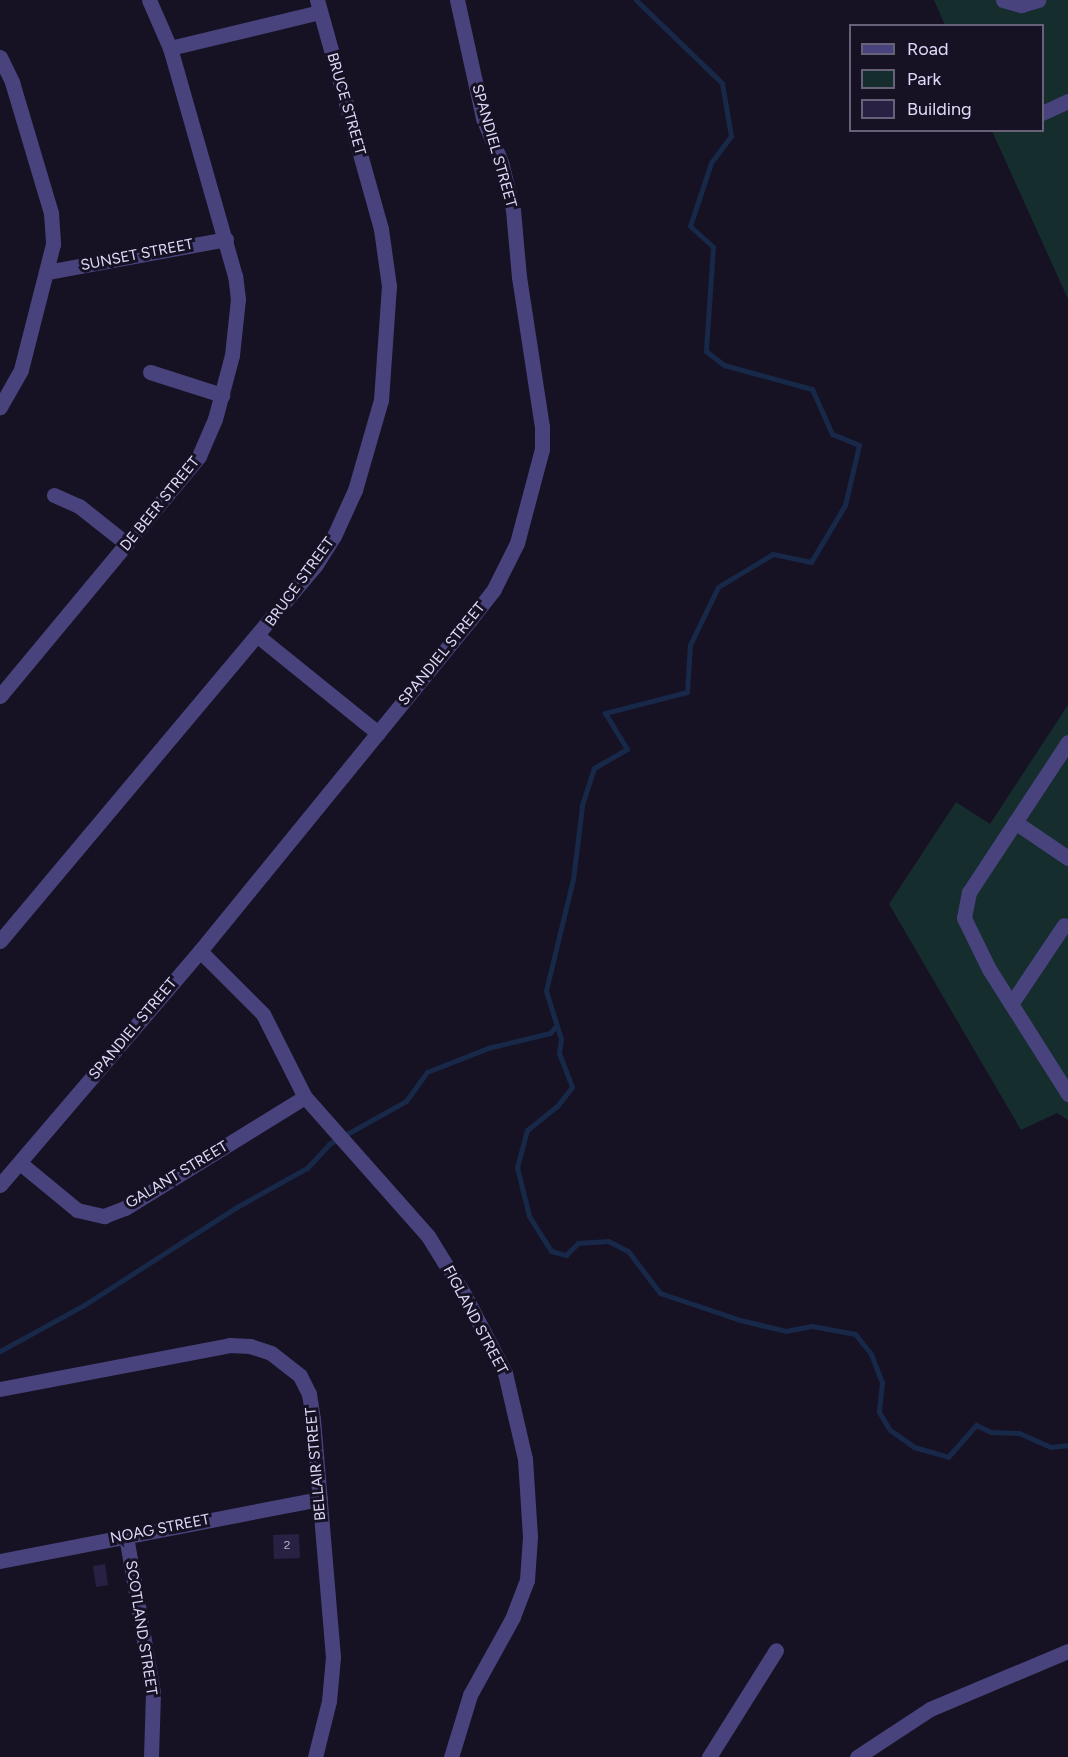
<!DOCTYPE html>
<style>
body{margin:0}
#map{position:relative;width:1068px;height:1757px;overflow:hidden;background:#161224;font-family:Figtree,sans-serif}
div>[style]{position:absolute}
.green>*{inset:0;background:#162d2d}
.stream>*{height:5px;margin:-2.5px;padding:0 2.5px;transform-origin:2.5px;border-radius:2.5px;background:#172848}
.building>*{inset:0;background:#292143}
.minor>*{height:15px;margin:-7.5px;padding:0 7.5px;transform-origin:7.5px;border-radius:7.5px;background:#49437d}
.tertiary>*{height:15px;margin:-7.5px;padding:0 7.5px;transform-origin:7.5px;border-radius:7.5px;background:#49437d}
span{translate:-50% -50%;white-space:nowrap;text-align:center;line-height:1.15;-webkit-text-stroke:6px #161224;paint-order:stroke}
.number-label{font-size:12px;color:#b2accc}
.number-label span{-webkit-text-stroke-width:0}
.street-label{font-size:15px;color:#e0dafa}
.legend{position:absolute;left:849px;top:24px;width:195px;height:108px;box-sizing:border-box;background:#161224;border:2px solid #67627a;margin:0;padding:8px 10px;list-style:none;font-size:18px;color:#e0dafa}
.legend li{display:flex;align-items:center;gap:12px;height:30px}
.legend b{width:30px;border:2px solid #67627a}
</style>
<div id="map">
<div class="green">
<i style="clip-path:polygon(934px 0,1068px 0,1068px 299px,992px 131px,1042px 130px,1042px 26px,945px 25px)"></i>
<i style="clip-path:polygon(1068px 705px,1068px 1120px,1057px 1113px,1021px 1130px,889px 904px,956px 802px,990px 824px)"></i>
</div>
<div class="stream">
<i style="left:636px;top:0;width:120px;rotate:44deg"></i>
<i style="left:722px;top:83px;width:54px;rotate:80.4deg"></i>
<i style="left:731px;top:136px;width:34px;rotate:127deg"></i>
<i style="left:711px;top:163px;width:66px;rotate:108.4deg"></i>
<i style="left:690px;top:226px;width:31px;rotate:42deg"></i>
<i style="left:713px;top:247px;width:104px;rotate:93.9deg"></i>
<i style="left:706px;top:351px;width:23px;rotate:38deg"></i>
<i style="left:724px;top:365px;width:91px;rotate:15.3deg"></i>
<i style="left:812px;top:389px;width:49px;rotate:66deg"></i>
<i style="left:832px;top:434px;width:29px;rotate:22deg"></i>
<i style="left:859px;top:445px;width:62px;rotate:103.1deg"></i>
<i style="left:845px;top:505px;width:66px;rotate:120.8deg"></i>
<i style="left:811px;top:562px;width:39px;rotate:-168deg"></i>
<i style="left:773px;top:554px;width:64px;rotate:149deg"></i>
<i style="left:718px;top:587px;width:64px;rotate:115.8deg"></i>
<i style="left:690px;top:645px;width:47px;rotate:93.7deg"></i>
<i style="left:687px;top:692px;width:85px;rotate:165.6deg"></i>
<i style="left:605px;top:713px;width:42px;rotate:58.6deg"></i>
<i style="left:627px;top:749px;width:38px;rotate:150deg"></i>
<i style="left:594px;top:768px;width:40px;rotate:108deg"></i>
<i style="left:582px;top:806px;width:74px;rotate:97deg"></i>
<i style="left:573px;top:879px;width:115px;rotate:103.6deg"></i>
<i style="left:546px;top:991px;width:50px;rotate:72.6deg"></i>
<i style="left:561px;top:1039px;width:14px;rotate:98deg"></i>
<i style="left:559px;top:1053px;width:36px;rotate:69deg"></i>
<i style="left:572px;top:1087px;width:24px;rotate:128deg"></i>
<i style="left:557px;top:1106px;width:38px;rotate:141deg"></i>
<i style="left:527px;top:1130px;width:38px;rotate:105deg"></i>
<i style="left:517px;top:1167px;width:50px;rotate:76.2deg"></i>
<i style="left:529px;top:1216px;width:41px;rotate:57.8deg"></i>
<i style="left:551px;top:1251px;width:16px;rotate:15deg"></i>
<i style="left:566px;top:1255px;width:17px;rotate:-45deg"></i>
<i style="left:578px;top:1243px;width:30px;rotate:-4deg"></i>
<i style="left:608px;top:1241px;width:22px;rotate:27deg"></i>
<i style="left:628px;top:1251px;width:53px;rotate:52.7deg"></i>
<i style="left:660px;top:1293px;width:84px;rotate:18.6deg"></i>
<i style="left:740px;top:1320px;width:47px;rotate:13.4deg"></i>
<i style="left:786px;top:1331px;width:26px;rotate:-11deg"></i>
<i style="left:812px;top:1326px;width:44px;rotate:10.5deg"></i>
<i style="left:855px;top:1334px;width:26px;rotate:51deg"></i>
<i style="left:871px;top:1354px;width:30px;rotate:69deg"></i>
<i style="left:882px;top:1382px;width:30px;rotate:96deg"></i>
<i style="left:879px;top:1412px;width:21px;rotate:59deg"></i>
<i style="left:890px;top:1430px;width:29px;rotate:35deg"></i>
<i style="left:914px;top:1447px;width:35px;rotate:16deg"></i>
<i style="left:948px;top:1457px;width:43px;rotate:-48.8deg"></i>
<i style="left:976px;top:1425px;width:17px;rotate:25deg"></i>
<i style="left:991px;top:1432px;width:28px;rotate:2deg"></i>
<i style="left:1019px;top:1433px;width:34px;rotate:24deg"></i>
<i style="left:1050px;top:1447px;width:18px;rotate:-6deg"></i>
<i style="left:0;top:1351px;width:96px;rotate:-28.7deg"></i>
<i style="left:84px;top:1305px;width:179px;rotate:-32.7deg"></i>
<i style="left:235px;top:1208px;width:82px;rotate:-29.1deg"></i>
<i style="left:307px;top:1168px;width:33px;rotate:-47deg"></i>
<i style="left:329px;top:1144px;width:88px;rotate:-29.2deg"></i>
<i style="left:406px;top:1101px;width:36px;rotate:-54deg"></i>
<i style="left:427px;top:1072px;width:66px;rotate:-21.5deg"></i>
<i style="left:488px;top:1048px;width:64px;rotate:-13.6deg"></i>
<i style="left:550px;top:1033px;width:9px;rotate:-49deg"></i>
</div>
<div class="building">
<i style="clip-path:polygon(299px 1534px,300px 1558px,274px 1559px,273px 1535px)"></i>
<i style="clip-path:polygon(105px 1564px,108px 1585px,96px 1587px,93px 1566px)"></i>
</div>
<div class="minor">
<i style="left:1003px;top:0;width:19px;rotate:16deg"></i>
<i style="left:1021px;top:5px;width:18px;rotate:-16deg"></i>
<i style="left:170px;top:48px;width:154px;rotate:-13.5deg"></i>
<i style="left:0;top:57px;width:28px;rotate:64deg"></i>
<i style="left:12px;top:82px;width:137px;rotate:73.4deg"></i>
<i style="left:51px;top:213px;width:31px;rotate:86deg"></i>
<i style="left:53px;top:244px;width:130px;rotate:104.3deg"></i>
<i style="left:21px;top:370px;width:43px;rotate:119.6deg"></i>
<i style="left:1042px;top:113px;width:29px;rotate:-25deg"></i>
<i style="left:47px;top:272px;width:182px;rotate:-10.4deg"></i>
<i style="left:150px;top:372px;width:76px;rotate:17.7deg"></i>
<i style="left:54px;top:495px;width:27px;rotate:24deg"></i>
<i style="left:79px;top:506px;width:61px;rotate:38.4deg"></i>
<i style="left:259px;top:637px;width:153px;rotate:38.9deg"></i>
<i style="left:0;top:696px;width:312px;rotate:-50.3deg"></i>
<i style="left:199px;top:456px;width:40px;rotate:-66.6deg"></i>
<i style="left:215px;top:419px;width:66px;rotate:-75.1deg"></i>
<i style="left:232px;top:355px;width:56px;rotate:-83.9deg"></i>
<i style="left:238px;top:299px;width:23px;rotate:-97deg"></i>
<i style="left:235px;top:276px;width:237px;rotate:-105.9deg"></i>
<i style="left:170px;top:48px;width:52px;rotate:-113.6deg"></i>
<i style="left:1068px;top:742px;width:180px;rotate:123.4deg"></i>
<i style="left:969px;top:892px;width:26px;rotate:101deg"></i>
<i style="left:964px;top:918px;width:57px;rotate:63.9deg"></i>
<i style="left:989px;top:969px;width:148px;rotate:57.7deg"></i>
<i style="left:1015px;top:822px;width:64px;rotate:34.2deg"></i>
<i style="left:0;top:941px;width:490px;rotate:-50deg"></i>
<i style="left:315px;top:566px;width:36px;rotate:-58deg"></i>
<i style="left:334px;top:536px;width:51px;rotate:-65.5deg"></i>
<i style="left:355px;top:490px;width:94px;rotate:-73.9deg"></i>
<i style="left:381px;top:400px;width:114px;rotate:-86deg"></i>
<i style="left:389px;top:286px;width:58px;rotate:-98deg"></i>
<i style="left:381px;top:229px;width:238px;rotate:-105.6deg"></i>
<i style="left:200px;top:951px;width:89px;rotate:45deg"></i>
<i style="left:263px;top:1014px;width:93px;rotate:63.2deg"></i>
<i style="left:305px;top:1097px;width:186px;rotate:48.5deg"></i>
<i style="left:428px;top:1236px;width:70px;rotate:58.3deg"></i>
<i style="left:465px;top:1296px;width:87px;rotate:62.5deg"></i>
<i style="left:505px;top:1373px;width:88px;rotate:76.9deg"></i>
<i style="left:525px;top:1459px;width:78px;rotate:86.3deg"></i>
<i style="left:530px;top:1537px;width:43px;rotate:94deg"></i>
<i style="left:527px;top:1580px;width:40px;rotate:111deg"></i>
<i style="left:513px;top:1617px;width:89px;rotate:118.9deg"></i>
<i style="left:470px;top:1695px;width:65px;rotate:107deg"></i>
<i style="left:1011px;top:1004px;width:95px;rotate:-56.1deg"></i>
<i style="left:20px;top:1163px;width:74px;rotate:39.5deg"></i>
<i style="left:77px;top:1210px;width:28px;rotate:13deg"></i>
<i style="left:104px;top:1216px;width:22px;rotate:-21deg"></i>
<i style="left:125px;top:1208px;width:211px;rotate:-31.7deg"></i>
<i style="left:0;top:1185px;width:308px;rotate:-49.5deg"></i>
<i style="left:200px;top:951px;width:427px;rotate:-50.8deg"></i>
<i style="left:470px;top:620px;width:39px;rotate:-52deg"></i>
<i style="left:494px;top:589px;width:51px;rotate:-63.4deg"></i>
<i style="left:517px;top:543px;width:97px;rotate:-75.1deg"></i>
<i style="left:542px;top:449px;width:22px;rotate:-90deg"></i>
<i style="left:542px;top:427px;width:152px;rotate:-98.7deg"></i>
<i style="left:519px;top:277px;width:67px;rotate:-95.1deg"></i>
<i style="left:513px;top:210px;width:49px;rotate:-104deg"></i>
<i style="left:501px;top:162px;width:48px;rotate:-112.2deg"></i>
<i style="left:483px;top:118px;width:121px;rotate:-102.4deg"></i>
<i style="left:0;top:1389px;width:234px;rotate:-10.8deg"></i>
<i style="left:230px;top:1345px;width:20px;rotate:3deg"></i>
<i style="left:250px;top:1346px;width:22px;rotate:18deg"></i>
<i style="left:271px;top:1353px;width:37px;rotate:38deg"></i>
<i style="left:300px;top:1376px;width:20px;rotate:63deg"></i>
<i style="left:309px;top:1394px;width:25px;rotate:81deg"></i>
<i style="left:313px;top:1419px;width:239px;rotate:85.2deg"></i>
<i style="left:333px;top:1657px;width:44px;rotate:95.2deg"></i>
<i style="left:329px;top:1701px;width:58px;rotate:104deg"></i>
<i style="left:126px;top:1536px;width:159px;rotate:80.2deg"></i>
<i style="left:153px;top:1693px;width:64px;rotate:91.8deg"></i>
<i style="left:0;top:1561px;width:326px;rotate:-11deg"></i>
<i style="left:709px;top:1757px;width:126px;rotate:-57.9deg"></i>
</div>
<div class="tertiary">
<i style="left:857px;top:1757px;width:87px;rotate:-33.3deg"></i>
<i style="left:930px;top:1709px;width:150px;rotate:-22.8deg"></i>
</div>
<div class="number-label">
<span style="left:287px;top:1546px">2</span>
</div>
<div class="street-label">
<span style="left:346px;top:104px;rotate:74deg">BRUCE STREET</span>
<span style="left:494px;top:146px;rotate:74deg">SPANDIEL STREET</span>
<span style="left:137px;top:255px;rotate:-11deg">SUNSET STREET</span>
<span style="left:160px;top:504px;rotate:-51deg">DE BEER STREET</span>
<span style="left:300px;top:582px;rotate:-54deg">BRUCE STREET</span>
<span style="left:442px;top:654px;rotate:-51deg">SPANDIEL STREET</span>
<span style="left:133px;top:1029px;rotate:-50deg">SPANDIEL STREET</span>
<span style="left:177px;top:1175px;rotate:-31deg">GALANT STREET</span>
<span style="left:475px;top:1320px;rotate:62deg">FIGLAND STREET</span>
<span style="left:316px;top:1464px;rotate:-95deg">BELLAIR STREET</span>
<span style="left:160px;top:1529px;rotate:-11deg">NOAG STREET</span>
<span style="left:141px;top:1628px;rotate:81deg">SCOTLAND STREET</span>
</div>
<ul class="legend">
<li><b style="height:8px;background:#49437d"></b>Road</li>
<li><b style="height:16px;background:#162d2d"></b>Park</li>
<li><b style="height:16px;background:#292143"></b>Building</li>
</ul>
</div>
